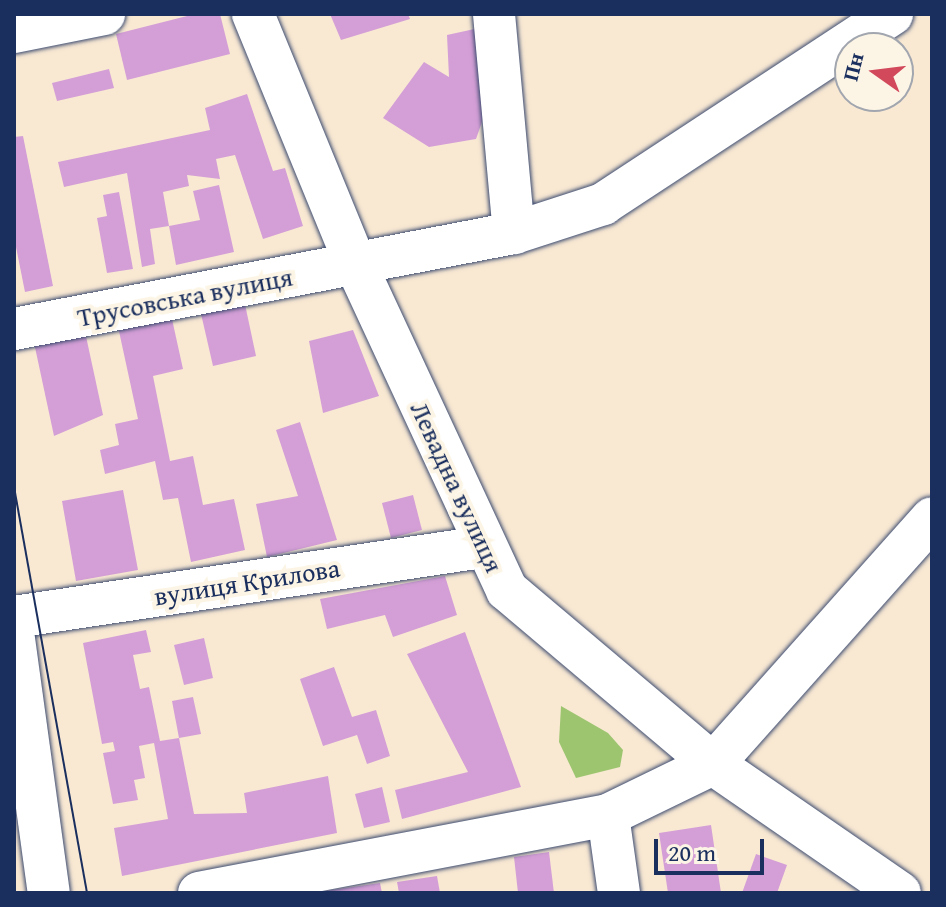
<!DOCTYPE html>
<meta charset="utf-8">
<style>
body{margin:0}
#map{position:relative;width:946px;height:907px;overflow:hidden;background:#f9e9d3;font-family:"Gentium Book Plus",serif}
div>[style]{position:absolute}
.green>*{inset:0;background:#9dc570}
.building>*{inset:0;background:#d49fd6}
.roads{filter:drop-shadow(0 0 2px #3c4b70) drop-shadow(0 0 2px #3c4b70)}
.street>*{height:42px;margin:-21px;padding:0 21px;transform-origin:21px;border-radius:21px;background:#fff}
.tram>*{height:2px;margin:-1px;padding:0 1px;transform-origin:1px;border-radius:1px;background:#1b2f5e}
span{translate:-50% -50%;white-space:nowrap;text-align:center;line-height:1.15;-webkit-text-stroke:8px #fcf5e5;paint-order:stroke}
.street-label{font-size:26px;color:#1b2f5e}
.frame{position:absolute;inset:0;border:16px solid #1b2f5e;pointer-events:none}
.north{position:absolute;left:834px;top:32px;width:80px;height:80px;box-sizing:border-box;background:#fcf5e5;border:2px solid #a2a6af;border-radius:50%;rotate:284deg;font-size:22px;font-weight:700;line-height:32px;text-align:center;color:#1b2f5e}
.north::after{content:'';display:block;margin:auto;width:28px;height:36px;background:#d1495b;clip-path:polygon(50% 0,100% 100%,50% 72%,0 100%)}
.scale{position:absolute;left:654px;top:839px;width:110px;height:36px;box-sizing:border-box;border:4px solid #1b2f5e;border-top:0;padding-left:10px;font-size:24px;line-height:28px;white-space:nowrap;color:#1b2f5e;-webkit-text-stroke:6px #fcf5e5;paint-order:stroke}
</style>
<div id="map">
<div class="green">
<i style="clip-path:polygon(561px 706px,608px 733px,623px 750px,620px 767px,576px 778px,559px 742px)"></i>
</div>
<div class="building">
<i style="clip-path:polygon(195px 14px,220px 14px,230px 54px,127px 80px,116px 34px)"></i>
<i style="clip-path:polygon(330px 14px,408px 14px,410px 19px,341px 40px)"></i>
<i style="clip-path:polygon(479px 28px,489px 102px,476px 139px,429px 147px,383px 118px,424px 62px,449px 77px,447px 35px)"></i>
<i style="clip-path:polygon(109px 69px,114px 88px,57px 101px,52px 83px)"></i>
<i style="clip-path:polygon(247px 94px,273px 171px,285px 168px,303px 226px,263px 239px,235px 155px,216px 159px,220px 179px,187px 175px,189px 186px,163px 192px,169px 226px,150px 229px,155px 264px,142px 267px,127px 173px,64px 187px,58px 162px,210px 130px,205px 108px)"></i>
<i style="clip-path:polygon(23px 136px,53px 286px,25px 292px,14px 237px,14px 137px)"></i>
<i style="clip-path:polygon(219px 185px,234px 252px,176px 265px,169px 226px,200px 220px,193px 191px)"></i>
<i style="clip-path:polygon(119px 192px,133px 269px,107px 273px,97px 218px,107px 216px,103px 195px)"></i>
<i style="clip-path:polygon(243px 295px,256px 356px,213px 366px,199px 305px)"></i>
<i style="clip-path:polygon(170px 310px,183px 369px,153px 376px,170px 461px,193px 456px,203px 505px,234px 499px,245px 550px,191px 562px,178px 498px,163px 500px,155px 461px,105px 474px,100px 450px,119px 445px,115px 424px,138px 419px,117px 322px)"></i>
<i style="clip-path:polygon(84px 327px,103px 415px,54px 436px,33px 338px)"></i>
<i style="clip-path:polygon(353px 330px,379px 396px,323px 413px,309px 341px)"></i>
<i style="clip-path:polygon(300px 422px,337px 540px,267px 557px,256px 504px,298px 496px,276px 430px)"></i>
<i style="clip-path:polygon(123px 490px,138px 570px,76px 581px,62px 501px)"></i>
<i style="clip-path:polygon(413px 495px,422px 530px,391px 538px,382px 503px)"></i>
<i style="clip-path:polygon(445px 576px,457px 615px,393px 637px,385px 615px,327px 629px,320px 599px)"></i>
<i style="clip-path:polygon(146px 630px,151px 652px,133px 655px,140px 689px,149px 687px,160px 741px,179px 738px,194px 814px,247px 813px,244px 793px,328px 776px,337px 833px,122px 876px,114px 828px,168px 819px,154px 743px,139px 746px,145px 778px,134px 780px,138px 800px,113px 804px,103px 753px,115px 751px,113px 742px,102px 744px,83px 643px)"></i>
<i style="clip-path:polygon(465px 632px,521px 787px,402px 819px,395px 790px,468px 772px,407px 654px)"></i>
<i style="clip-path:polygon(204px 638px,213px 678px,184px 685px,174px 645px)"></i>
<i style="clip-path:polygon(334px 667px,352px 717px,376px 710px,390px 756px,367px 764px,357px 735px,323px 746px,300px 679px)"></i>
<i style="clip-path:polygon(193px 697px,201px 734px,179px 738px,172px 701px)"></i>
<i style="clip-path:polygon(382px 787px,390px 822px,364px 828px,355px 794px)"></i>
<i style="clip-path:polygon(711px 825px,721px 893px,668px 893px,659px 833px)"></i>
<i style="clip-path:polygon(549px 852px,554px 893px,518px 893px,514px 857px)"></i>
<i style="clip-path:polygon(756px 854px,787px 865px,777px 893px,742px 893px)"></i>
<i style="clip-path:polygon(437px 876px,440px 893px,399px 893px,397px 882px)"></i>
<i style="clip-path:polygon(380px 883px,382px 893px,325px 893px,325px 891px)"></i>
</div>
<div class="roads">
<div class="street">
<i style="left:253px;top:14px;width:271px;rotate:67.7deg"></i>
<i style="left:356px;top:265px;width:358px;rotate:65.1deg"></i>
<i style="left:507px;top:590px;width:270px;rotate:40.2deg"></i>
<i style="left:713px;top:764px;width:227px;rotate:34.6deg"></i>
<i style="left:494px;top:14px;width:220px;rotate:84.8deg"></i>
<i style="left:14px;top:32px;width:92px;rotate:-11.3deg"></i>
<i style="left:14px;top:329px;width:509px;rotate:-10.87deg"></i>
<i style="left:514px;top:233px;width:94px;rotate:-18deg"></i>
<i style="left:603px;top:204px;width:346px;rotate:-33.3deg"></i>
<i style="left:14px;top:617px;width:471px;rotate:-8.5deg"></i>
<i style="left:14px;top:639px;width:256px;rotate:82.2deg"></i>
<i style="left:608px;top:815px;width:79px;rotate:82deg"></i>
<i style="left:199px;top:893px;width:416px;rotate:-10.8deg"></i>
<i style="left:608px;top:815px;width:117px;rotate:-25.9deg"></i>
<i style="left:713px;top:764px;width:329px;rotate:-48.3deg"></i>
</div>
</div>
<div class="tram">
<i style="left:14px;top:487px;width:413px;rotate:79.8deg"></i>
</div>
<div class="street-label">
<span style="left:185px;top:297px;rotate:-11deg">Трусовська вулиця</span>
<span style="left:457px;top:487px;rotate:65deg">Левадна вулиця</span>
<span style="left:247px;top:582px;rotate:-9deg">вулиця Крилова</span>
</div>
<div class="frame"></div>
<div class="north">Пн</div>
<div class="scale">20 m</div>
</div>
